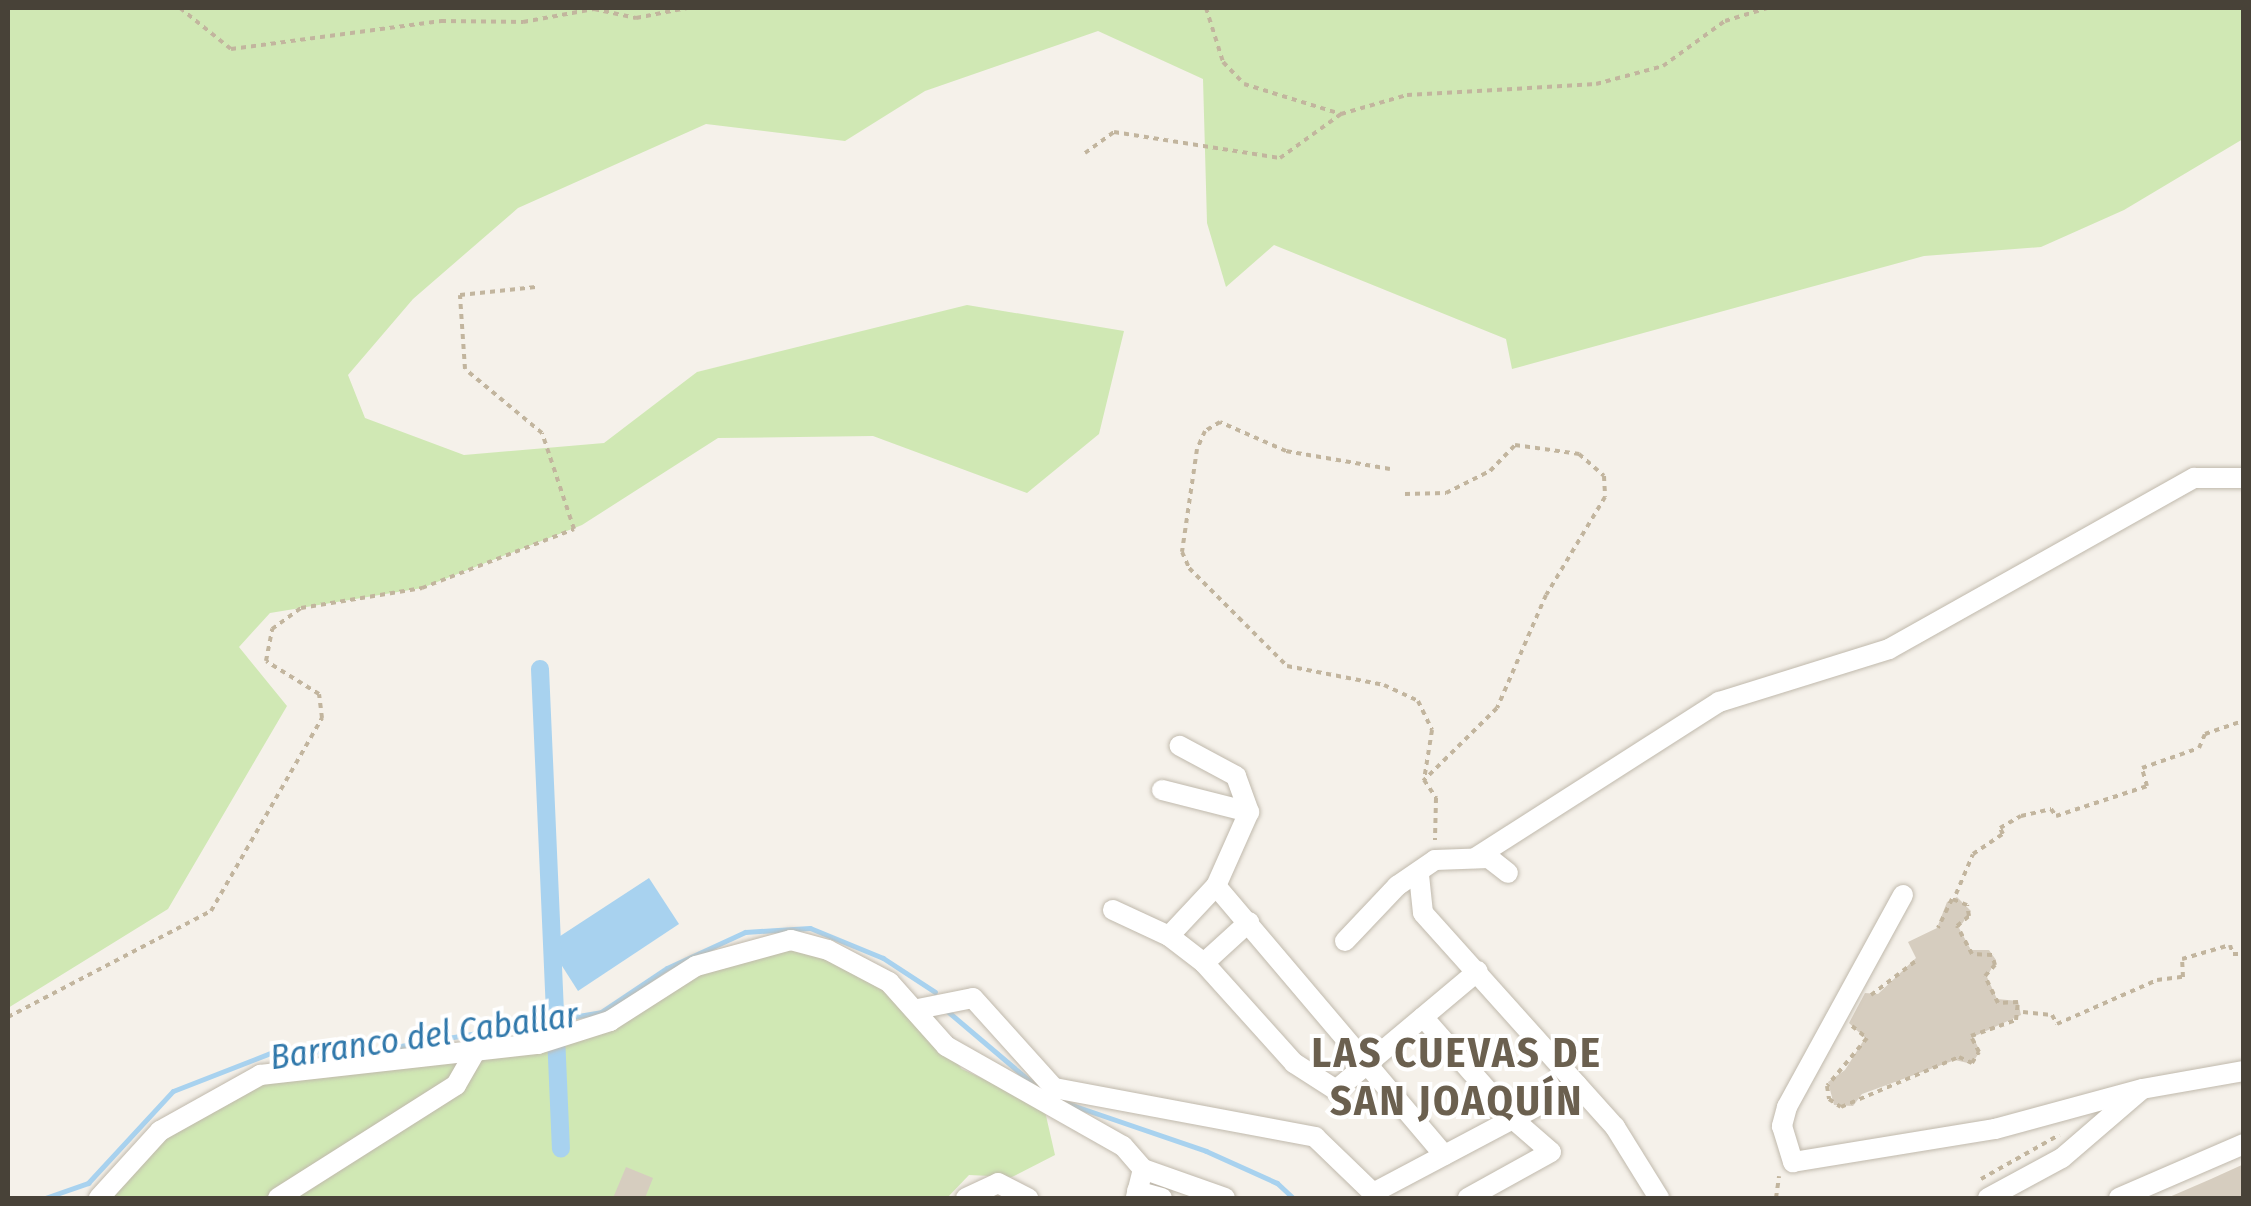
<!DOCTYPE html>
<meta charset="utf-8">
<style>
body{margin:0}
#map{position:relative;width:2251px;height:1206px;overflow:hidden;background:#f5f1ea;font-family:"Fira Sans Condensed",sans-serif}
div>[style]{position:absolute}
.green>*{inset:0;background:#d0e8b4}
.water>*{inset:0;background:#a8d2ef}
.stream>*{height:5px;margin:-2.5px;padding:0 2.5px;transform-origin:2.5px;border-radius:2.5px;background:#a8d2ef}
.canal>*{height:18px;margin:-9px;padding:0 9px;transform-origin:9px;border-radius:9px;background:#a8d2ef}
.building>*{inset:0;background:#d6cdbf}
.path>*{height:4px;margin-top:-2px;transform-origin:0;background:repeating-linear-gradient(90deg,#c2b59e 0 5px,transparent 0 10px)}
.roads{filter:drop-shadow(0 0 2px #c0b9ac) drop-shadow(0 0 2px #c0b9ac)}
.minor>*{height:20px;margin:-10px;padding:0 10px;transform-origin:10px;border-radius:10px;background:#fff}
span{translate:-50% -50%;white-space:nowrap;text-align:center;line-height:1.15;-webkit-text-stroke:8px #fff;paint-order:stroke}
.water-label{font-size:35px;color:#3078ab;font-style:italic}
.district-label{font-size:42px;color:#6b604f;font-weight:700;letter-spacing:2.5px}
.frame{position:absolute;inset:0;border:10px solid #484238;pointer-events:none}
</style>
<div id="map">
<div class="green">
<i style="clip-path:polygon(8px 8px,2243px 8px,2243px 139px,2124px 210px,2041px 247px,1924px 256px,1512px 369px,1506px 339px,1274px 245px,1226px 287px,1207px 223px,1203px 79px,1098px 31px,925px 91px,845px 141px,706px 124px,518px 208px,413px 299px,348px 375px,365px 418px,464px 455px,604px 443px,697px 372px,967px 305px,1124px 331px,1099px 434px,1027px 493px,873px 436px,718px 438px,582px 525px,422px 588px,270px 613px,239px 647px,287px 706px,168px 909px,8px 1008px)"></i>
<i style="clip-path:polygon(795px 949px,862px 973px,904px 1003px,962px 1069px,1044px 1107px,1055px 1155px,1012px 1177px,969px 1175px,947px 1198px,104px 1198px,192px 1115px,266px 1080px,539px 1052px,718px 964px)"></i>
</div>
<div class="water">
<i style="clip-path:polygon(649px 878px,679px 924px,578px 991px,548px 944px)"></i>
</div>
<div class="stream">
<i style="left:946px;top:1010px;width:122px;rotate:40.3deg"></i>
<i style="left:1066px;top:1103px;width:148px;rotate:18.9deg"></i>
<i style="left:1206px;top:1151px;width:78px;rotate:24.3deg"></i>
<i style="left:1277px;top:1183px;width:22px;rotate:43deg"></i>
<i style="left:45px;top:1198px;width:46px;rotate:-19.2deg"></i>
<i style="left:88px;top:1183px;width:125px;rotate:-47.3deg"></i>
<i style="left:173px;top:1091px;width:107px;rotate:-21.3deg"></i>
<i style="left:273px;top:1052px;width:98px;rotate:-0.6deg"></i>
<i style="left:371px;top:1051px;width:233px;rotate:-9.6deg"></i>
<i style="left:601px;top:1012px;width:79px;rotate:-33.7deg"></i>
<i style="left:667px;top:968px;width:86px;rotate:-24.8deg"></i>
<i style="left:745px;top:932px;width:65px;rotate:-3.5deg"></i>
<i style="left:810px;top:928px;width:79px;rotate:22.3deg"></i>
<i style="left:883px;top:958px;width:62px;rotate:33.2deg"></i>
</div>
<div class="canal">
<i style="left:540px;top:669px;width:480px;rotate:87.5deg"></i>
</div>
<div class="building">
<i style="clip-path:polygon(1957px 897px,1971px 911px,1959px 928px,1971px 950px,1989px 950px,1996px 960px,1987px 977px,1997px 999px,2018px 1001px,2021px 1015px,1973px 1037px,1980px 1051px,1972px 1064px,1955px 1060px,1862px 1094px,1853px 1106px,1834px 1105px,1828px 1082px,1845px 1070px,1865px 1038px,1849px 1023px,1865px 993px,1878px 994px,1916px 958px,1908px 942px,1937px 928px,1947px 902px)"></i>
<i style="clip-path:polygon(2244px 1164px,2244px 1198px,2167px 1198px,2211px 1179px)"></i>
<i style="clip-path:polygon(626px 1167px,653px 1178px,645px 1198px,613px 1198px)"></i>
</div>
<div class="path">
<i style="left:180px;top:8px;width:65px;rotate:38.8deg"></i>
<i style="left:231px;top:49px;width:212px;rotate:-7.6deg"></i>
<i style="left:441px;top:21px;width:82px;rotate:0.7deg"></i>
<i style="left:523px;top:22px;width:72px;rotate:-10.4deg"></i>
<i style="left:594px;top:9px;width:43px;rotate:12.1deg"></i>
<i style="left:636px;top:18px;width:52px;rotate:-11.1deg"></i>
<i style="left:1206px;top:8px;width:57px;rotate:72.5deg"></i>
<i style="left:1223px;top:62px;width:30px;rotate:46deg"></i>
<i style="left:1244px;top:84px;width:102px;rotate:17.2deg"></i>
<i style="left:1085px;top:153px;width:36px;rotate:-36deg"></i>
<i style="left:1114px;top:132px;width:168px;rotate:8.9deg"></i>
<i style="left:1280px;top:158px;width:75px;rotate:-35.8deg"></i>
<i style="left:1341px;top:114px;width:69px;rotate:-16.1deg"></i>
<i style="left:1407px;top:95px;width:189px;rotate:-3.3deg"></i>
<i style="left:1596px;top:84px;width:69px;rotate:-15deg"></i>
<i style="left:1663px;top:66px;width:77px;rotate:-36deg"></i>
<i style="left:1725px;top:21px;width:44px;rotate:-17.2deg"></i>
<i style="left:1390px;top:469px;width:106px;rotate:-170.2deg"></i>
<i style="left:1286px;top:451px;width:72px;rotate:-156.3deg"></i>
<i style="left:1220px;top:422px;width:17px;rotate:149deg"></i>
<i style="left:1205px;top:431px;width:20px;rotate:114deg"></i>
<i style="left:1197px;top:449px;width:104px;rotate:98.3deg"></i>
<i style="left:1182px;top:552px;width:17px;rotate:66deg"></i>
<i style="left:1189px;top:568px;width:139px;rotate:45deg"></i>
<i style="left:1287px;top:666px;width:99px;rotate:11.1deg"></i>
<i style="left:1384px;top:685px;width:38px;rotate:25deg"></i>
<i style="left:1418px;top:701px;width:32px;rotate:64deg"></i>
<i style="left:1432px;top:730px;width:51px;rotate:99.1deg"></i>
<i style="left:1424px;top:780px;width:22px;rotate:56deg"></i>
<i style="left:1436px;top:798px;width:42px;rotate:91.4deg"></i>
<i style="left:1405px;top:494px;width:41px;rotate:-1.4deg"></i>
<i style="left:1446px;top:493px;width:49px;rotate:-26.6deg"></i>
<i style="left:1490px;top:471px;width:36px;rotate:-46deg"></i>
<i style="left:1515px;top:445px;width:65px;rotate:8deg"></i>
<i style="left:1579px;top:454px;width:33px;rotate:41deg"></i>
<i style="left:1604px;top:476px;width:21px;rotate:87deg"></i>
<i style="left:1605px;top:497px;width:114px;rotate:121deg"></i>
<i style="left:1546px;top:595px;width:123px;rotate:113.4deg"></i>
<i style="left:1497px;top:708px;width:103px;rotate:135.4deg"></i>
<i style="left:1956px;top:894px;width:43px;rotate:-67deg"></i>
<i style="left:1973px;top:854px;width:36px;rotate:-34deg"></i>
<i style="left:2003px;top:834px;width:7px;rotate:-117deg"></i>
<i style="left:2000px;top:828px;width:24px;rotate:-30deg"></i>
<i style="left:2021px;top:816px;width:31px;rotate:-13deg"></i>
<i style="left:2051px;top:809px;width:9px;rotate:54deg"></i>
<i style="left:2056px;top:816px;width:96px;rotate:-18.2deg"></i>
<i style="left:2147px;top:786px;width:19px;rotate:-106deg"></i>
<i style="left:2142px;top:768px;width:60px;rotate:-19.3deg"></i>
<i style="left:2199px;top:748px;width:15px;rotate:-67deg"></i>
<i style="left:2205px;top:734px;width:37px;rotate:-19deg"></i>
<i style="left:1871px;top:995px;width:58px;rotate:-37.3deg"></i>
<i style="left:2023px;top:1012px;width:29px;rotate:6deg"></i>
<i style="left:2052px;top:1015px;width:10px;rotate:61deg"></i>
<i style="left:2057px;top:1024px;width:109px;rotate:-23.7deg"></i>
<i style="left:2157px;top:980px;width:26px;rotate:-7deg"></i>
<i style="left:2183px;top:977px;width:18px;rotate:-93deg"></i>
<i style="left:2182px;top:959px;width:50px;rotate:-16.3deg"></i>
<i style="left:2230px;top:945px;width:9px;rotate:72deg"></i>
<i style="left:2233px;top:954px;width:11px"></i>
<i style="left:8px;top:1017px;width:229px;rotate:-27.6deg"></i>
<i style="left:211px;top:911px;width:223px;rotate:-60.1deg"></i>
<i style="left:322px;top:718px;width:24px;rotate:-97deg"></i>
<i style="left:319px;top:694px;width:62px;rotate:-148.1deg"></i>
<i style="left:266px;top:661px;width:33px;rotate:-79deg"></i>
<i style="left:272px;top:629px;width:36px;rotate:-36deg"></i>
<i style="left:301px;top:608px;width:123px;rotate:-9.4deg"></i>
<i style="left:422px;top:588px;width:163px;rotate:-21.2deg"></i>
<i style="left:574px;top:529px;width:101px;rotate:-108.4deg"></i>
<i style="left:542px;top:433px;width:100px;rotate:-140.3deg"></i>
<i style="left:465px;top:369px;width:74px;rotate:-93.9deg"></i>
<i style="left:460px;top:295px;width:76px;rotate:-6deg"></i>
<i style="left:1852px;top:1026px;width:19px;rotate:39deg"></i>
<i style="left:1867px;top:1038px;width:62px;rotate:129.8deg"></i>
<i style="left:1827px;top:1086px;width:13px;rotate:81deg"></i>
<i style="left:1829px;top:1099px;width:14px;rotate:34deg"></i>
<i style="left:1841px;top:1107px;width:128px;rotate:-23deg"></i>
<i style="left:1959px;top:1057px;width:14px;rotate:25deg"></i>
<i style="left:1972px;top:1063px;width:13px;rotate:-58deg"></i>
<i style="left:1979px;top:1052px;width:18px;rotate:-117deg"></i>
<i style="left:1971px;top:1036px;width:48px;rotate:-19.6deg"></i>
<i style="left:2016px;top:1020px;width:18px;rotate:-84deg"></i>
<i style="left:2018px;top:1002px;width:20px;rotate:177deg"></i>
<i style="left:1998px;top:1003px;width:30px;rotate:-116deg"></i>
<i style="left:1985px;top:976px;width:15px;rotate:-48deg"></i>
<i style="left:1995px;top:965px;width:10px;rotate:-107deg"></i>
<i style="left:1992px;top:955px;width:20px;rotate:-177deg"></i>
<i style="left:1972px;top:954px;width:32px;rotate:-118deg"></i>
<i style="left:1957px;top:926px;width:16px;rotate:-40deg"></i>
<i style="left:1969px;top:916px;width:11px;rotate:-100deg"></i>
<i style="left:1967px;top:905px;width:16px;rotate:-158deg"></i>
<i style="left:1952px;top:899px;width:32px;rotate:116deg"></i>
<i style="left:1981px;top:1179px;width:90px;rotate:-29.4deg"></i>
<i style="left:1776px;top:1198px;width:22px;rotate:-82deg"></i>
</div>
<div class="roads">
<div class="minor">
<i style="left:1162px;top:790px;width:90px;rotate:14.2deg"></i>
<i style="left:1475px;top:858px;width:290px;rotate:-32.6deg"></i>
<i style="left:1719px;top:702px;width:178px;rotate:-17.3deg"></i>
<i style="left:1889px;top:649px;width:350px;rotate:-29.3deg"></i>
<i style="left:2194px;top:478px;width:50px"></i>
<i style="left:1419px;top:875px;width:38px;rotate:84deg"></i>
<i style="left:1423px;top:913px;width:288px;rotate:48.1deg"></i>
<i style="left:1615px;top:1127px;width:84px;rotate:58.2deg"></i>
<i style="left:1216px;top:886px;width:353px;rotate:49.7deg"></i>
<i style="left:1903px;top:895px;width:242px;rotate:118.7deg"></i>
<i style="left:1787px;top:1107px;width:20px;rotate:105deg"></i>
<i style="left:1782px;top:1126px;width:38px;rotate:73deg"></i>
<i style="left:1793px;top:1162px;width:205px;rotate:-9.3deg"></i>
<i style="left:1995px;top:1129px;width:152px;rotate:-15.2deg"></i>
<i style="left:2142px;top:1089px;width:104px;rotate:-10deg"></i>
<i style="left:1113px;top:910px;width:62px;rotate:24.9deg"></i>
<i style="left:1169px;top:936px;width:44px;rotate:37.6deg"></i>
<i style="left:1204px;top:963px;width:135px;rotate:48deg"></i>
<i style="left:1294px;top:1063px;width:50px;rotate:32.7deg"></i>
<i style="left:1336px;top:1090px;width:185px;rotate:-40deg"></i>
<i style="left:1169px;top:936px;width:69px;rotate:-46.8deg"></i>
<i style="left:1216px;top:886px;width:81px;rotate:-66deg"></i>
<i style="left:1249px;top:812px;width:38px;rotate:-110deg"></i>
<i style="left:1236px;top:776px;width:64px;rotate:-151.8deg"></i>
<i style="left:1345px;top:941px;width:76px;rotate:-46.6deg"></i>
<i style="left:1397px;top:886px;width:46px;rotate:-34.4deg"></i>
<i style="left:1435px;top:860px;width:54px;rotate:-2.1deg"></i>
<i style="left:1489px;top:858px;width:24px;rotate:38deg"></i>
<i style="left:1204px;top:963px;width:61px;rotate:-42.3deg"></i>
<i style="left:918px;top:1009px;width:56px;rotate:-11.3deg"></i>
<i style="left:973px;top:998px;width:121px;rotate:48deg"></i>
<i style="left:1054px;top:1088px;width:266px;rotate:10.6deg"></i>
<i style="left:1315px;top:1137px;width:81px;rotate:44deg"></i>
<i style="left:1373px;top:1193px;width:231px;rotate:-27.9deg"></i>
<i style="left:1423px;top:1017px;width:136px;rotate:48.6deg"></i>
<i style="left:1513px;top:1119px;width:50px;rotate:41deg"></i>
<i style="left:1551px;top:1152px;width:95px;rotate:151deg"></i>
<i style="left:1143px;top:1169px;width:87px;rotate:19.5deg"></i>
<i style="left:1137px;top:1191px;width:26px;rotate:16deg"></i>
<i style="left:99px;top:1198px;width:91px;rotate:-47.7deg"></i>
<i style="left:160px;top:1131px;width:115px;rotate:-29.2deg"></i>
<i style="left:260px;top:1075px;width:280px;rotate:-6.4deg"></i>
<i style="left:538px;top:1044px;width:76px;rotate:-17.7deg"></i>
<i style="left:610px;top:1021px;width:102px;rotate:-32.6deg"></i>
<i style="left:696px;top:966px;width:98px;rotate:-15.3deg"></i>
<i style="left:791px;top:940px;width:38px;rotate:15deg"></i>
<i style="left:828px;top:950px;width:69px;rotate:27.7deg"></i>
<i style="left:889px;top:982px;width:86px;rotate:48.3deg"></i>
<i style="left:946px;top:1046px;width:203px;rotate:29.5deg"></i>
<i style="left:1123px;top:1146px;width:30px;rotate:49deg"></i>
<i style="left:1143px;top:1169px;width:30px;rotate:104deg"></i>
<i style="left:278px;top:1198px;width:211px;rotate:-32.4deg"></i>
<i style="left:456px;top:1085px;width:36px;rotate:-60deg"></i>
<i style="left:966px;top:1198px;width:35px;rotate:-25deg"></i>
<i style="left:998px;top:1183px;width:34px;rotate:27deg"></i>
<i style="left:1988px;top:1198px;width:84px;rotate:-28.4deg"></i>
<i style="left:2062px;top:1158px;width:104px;rotate:-40.7deg"></i>
<i style="left:2119px;top:1198px;width:136px;rotate:-23.4deg"></i>
</div>
</div>
<div class="water-label">
<span style="left:424px;top:1036px;rotate:-8deg">Barranco del Caballar</span>
</div>
<div class="district-label">
<span style="left:1457px;top:1077px">LAS CUEVAS DE<br>SAN JOAQUÍN</span>
</div>
<div class="frame"></div>
</div>
